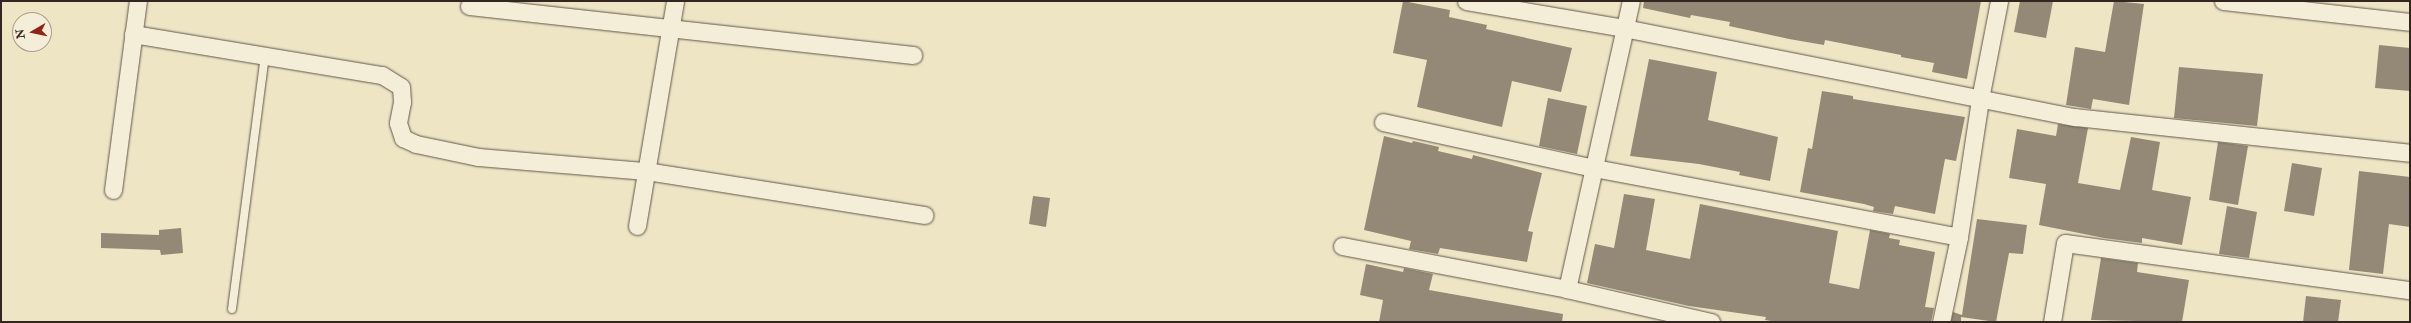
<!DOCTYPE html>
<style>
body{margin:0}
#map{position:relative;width:2411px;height:323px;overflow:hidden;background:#eee5c5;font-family:"IM FELL Double Pica",serif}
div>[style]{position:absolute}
.building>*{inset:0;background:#948976}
.roads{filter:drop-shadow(0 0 1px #62564a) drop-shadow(0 0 1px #62564a)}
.service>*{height:8px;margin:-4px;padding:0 4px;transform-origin:4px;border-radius:4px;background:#f4eed9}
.minor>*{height:17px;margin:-8.5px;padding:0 8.5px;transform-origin:8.5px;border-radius:8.5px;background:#f4eed9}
span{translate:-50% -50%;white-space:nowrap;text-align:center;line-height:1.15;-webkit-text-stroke:3px #f4eed9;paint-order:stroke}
.frame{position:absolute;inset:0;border:2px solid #332621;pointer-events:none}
.north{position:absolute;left:12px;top:12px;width:40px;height:40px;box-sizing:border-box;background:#f4eed9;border:1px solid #a79e8f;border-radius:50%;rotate:261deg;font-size:11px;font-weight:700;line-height:16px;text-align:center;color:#332621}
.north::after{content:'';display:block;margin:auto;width:14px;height:18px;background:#8f2418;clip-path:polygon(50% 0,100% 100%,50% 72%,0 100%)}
</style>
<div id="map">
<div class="building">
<i style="clip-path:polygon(1403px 1px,1450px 10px,1449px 17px,1487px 25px,1486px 29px,1572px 48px,1561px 92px,1512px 81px,1502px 127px,1417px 107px,1427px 60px,1393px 53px)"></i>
<i style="clip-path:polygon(1644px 1px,1981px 1px,1967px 79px,1932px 72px,1934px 63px,1901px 57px,1901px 55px,1825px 40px,1824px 45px,1789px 39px,1729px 26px,1730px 22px,1691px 15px,1690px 18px,1643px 8px)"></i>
<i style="clip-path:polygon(2020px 1px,2053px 1px,2046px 38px,2014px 32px)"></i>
<i style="clip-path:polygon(2114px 1px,2144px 4px,2129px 105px,2093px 99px,2091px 109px,2066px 105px,2075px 47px,2105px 52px)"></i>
<i style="clip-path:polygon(2379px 45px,2410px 48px,2410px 91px,2375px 88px)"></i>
<i style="clip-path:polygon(1649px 59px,1717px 72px,1708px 120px,1778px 137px,1770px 181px,1739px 175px,1740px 172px,1699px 164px,1630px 156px)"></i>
<i style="clip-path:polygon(2179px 67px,2263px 74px,2257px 126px,2174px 118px)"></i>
<i style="clip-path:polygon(1822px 91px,1853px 96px,1853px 99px,1965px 117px,1956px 161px,1945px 159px,1935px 214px,1895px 206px,1893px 214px,1873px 211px,1874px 207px,1864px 204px,1800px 192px,1808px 148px,1812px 149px)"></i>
<i style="clip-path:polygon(1548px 98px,1587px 106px,1577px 154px,1539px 146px)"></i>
<i style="clip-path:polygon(2058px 124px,2088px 128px,2078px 183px,2120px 190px,2131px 137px,2160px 142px,2152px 190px,2191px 197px,2182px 245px,2142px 238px,2142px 243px,2104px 238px,2039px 225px,2046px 184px,2009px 178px,2017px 129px,2056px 136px)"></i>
<i style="clip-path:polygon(1384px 136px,1412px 143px,1413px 141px,1439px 147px,1438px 151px,1472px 159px,1473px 155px,1542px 173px,1528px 231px,1533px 232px,1527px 262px,1440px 248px,1438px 254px,1409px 249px,1411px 241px,1364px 230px)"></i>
<i style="clip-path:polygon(2218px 142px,2248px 146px,2238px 205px,2209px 200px)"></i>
<i style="clip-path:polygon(2292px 163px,2322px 168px,2314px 216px,2284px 211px)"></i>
<i style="clip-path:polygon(2359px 171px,2410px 177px,2410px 227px,2389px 224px,2383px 274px,2349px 270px)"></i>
<i style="clip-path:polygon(1624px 194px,1655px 199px,1646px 250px,1690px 259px,1700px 204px,1838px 231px,1829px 283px,1859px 289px,1870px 230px,1890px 234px,1889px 238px,1900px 240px,1899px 245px,1935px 252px,1925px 307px,1934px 308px,1931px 322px,1777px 322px,1765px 320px,1766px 317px,1689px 306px,1587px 283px,1595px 244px,1614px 248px)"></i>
<i style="clip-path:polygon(1033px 196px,1050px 198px,1046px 227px,1029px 224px)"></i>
<i style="clip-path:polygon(2227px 206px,2257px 212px,2249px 258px,2219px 254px)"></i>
<i style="clip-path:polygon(1977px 219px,2027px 225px,2023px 254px,2009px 253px,1996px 322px,1961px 317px,1961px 322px,1951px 322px,1953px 312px,1962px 315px)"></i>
<i style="clip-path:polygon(181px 228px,183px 253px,161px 255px,160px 250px,101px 248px,101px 233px,159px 235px,159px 230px)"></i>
<i style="clip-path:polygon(2101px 258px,2138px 263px,2137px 272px,2189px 280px,2182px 322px,2091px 320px)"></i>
<i style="clip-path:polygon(1366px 264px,1403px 272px,1404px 268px,1433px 274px,1429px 290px,1563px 314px,1562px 322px,1379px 322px,1383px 300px,1360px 295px)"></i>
<i style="clip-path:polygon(2306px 296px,2341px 300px,2338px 322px,2303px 322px)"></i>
</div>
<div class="roads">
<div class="service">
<i style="left:232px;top:309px;width:256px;rotate:-82.6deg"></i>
</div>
<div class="minor">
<i style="left:1466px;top:1px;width:160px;rotate:9.7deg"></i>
<i style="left:1624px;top:28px;width:460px;rotate:11.2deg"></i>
<i style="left:2075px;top:117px;width:337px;rotate:6.1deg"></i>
<i style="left:2223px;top:1px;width:188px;rotate:6.4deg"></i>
<i style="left:469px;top:6px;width:447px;rotate:6.3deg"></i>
<i style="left:133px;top:34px;width:252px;rotate:9.4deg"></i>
<i style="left:382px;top:75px;width:22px;rotate:32deg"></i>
<i style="left:401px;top:87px;width:15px;rotate:86deg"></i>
<i style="left:402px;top:102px;width:21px;rotate:101deg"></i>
<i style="left:398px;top:123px;width:16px;rotate:72deg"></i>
<i style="left:403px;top:138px;width:14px;rotate:25deg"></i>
<i style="left:416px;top:144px;width:63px;rotate:11.8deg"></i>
<i style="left:478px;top:157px;width:169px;rotate:4.8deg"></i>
<i style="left:646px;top:171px;width:282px;rotate:9deg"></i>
<i style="left:1383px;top:122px;width:216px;rotate:12.3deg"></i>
<i style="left:1594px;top:168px;width:371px;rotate:10.7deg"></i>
<i style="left:113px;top:190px;width:191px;rotate:-82.5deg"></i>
<i style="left:637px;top:226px;width:228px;rotate:-80.4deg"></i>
<i style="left:1342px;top:246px;width:229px;rotate:10.8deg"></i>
<i style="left:1567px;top:289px;width:148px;rotate:12.9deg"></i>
<i style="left:1567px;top:289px;width:295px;rotate:-77.5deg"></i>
<i style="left:1941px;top:322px;width:87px;rotate:-78deg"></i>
<i style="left:1959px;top:237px;width:140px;rotate:-81.3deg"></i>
<i style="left:1980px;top:99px;width:100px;rotate:-79deg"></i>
<i style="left:2052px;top:322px;width:80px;rotate:-80.7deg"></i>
<i style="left:2065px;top:243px;width:348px;rotate:7.8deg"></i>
</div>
</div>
<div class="frame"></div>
<div class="north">N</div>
</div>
